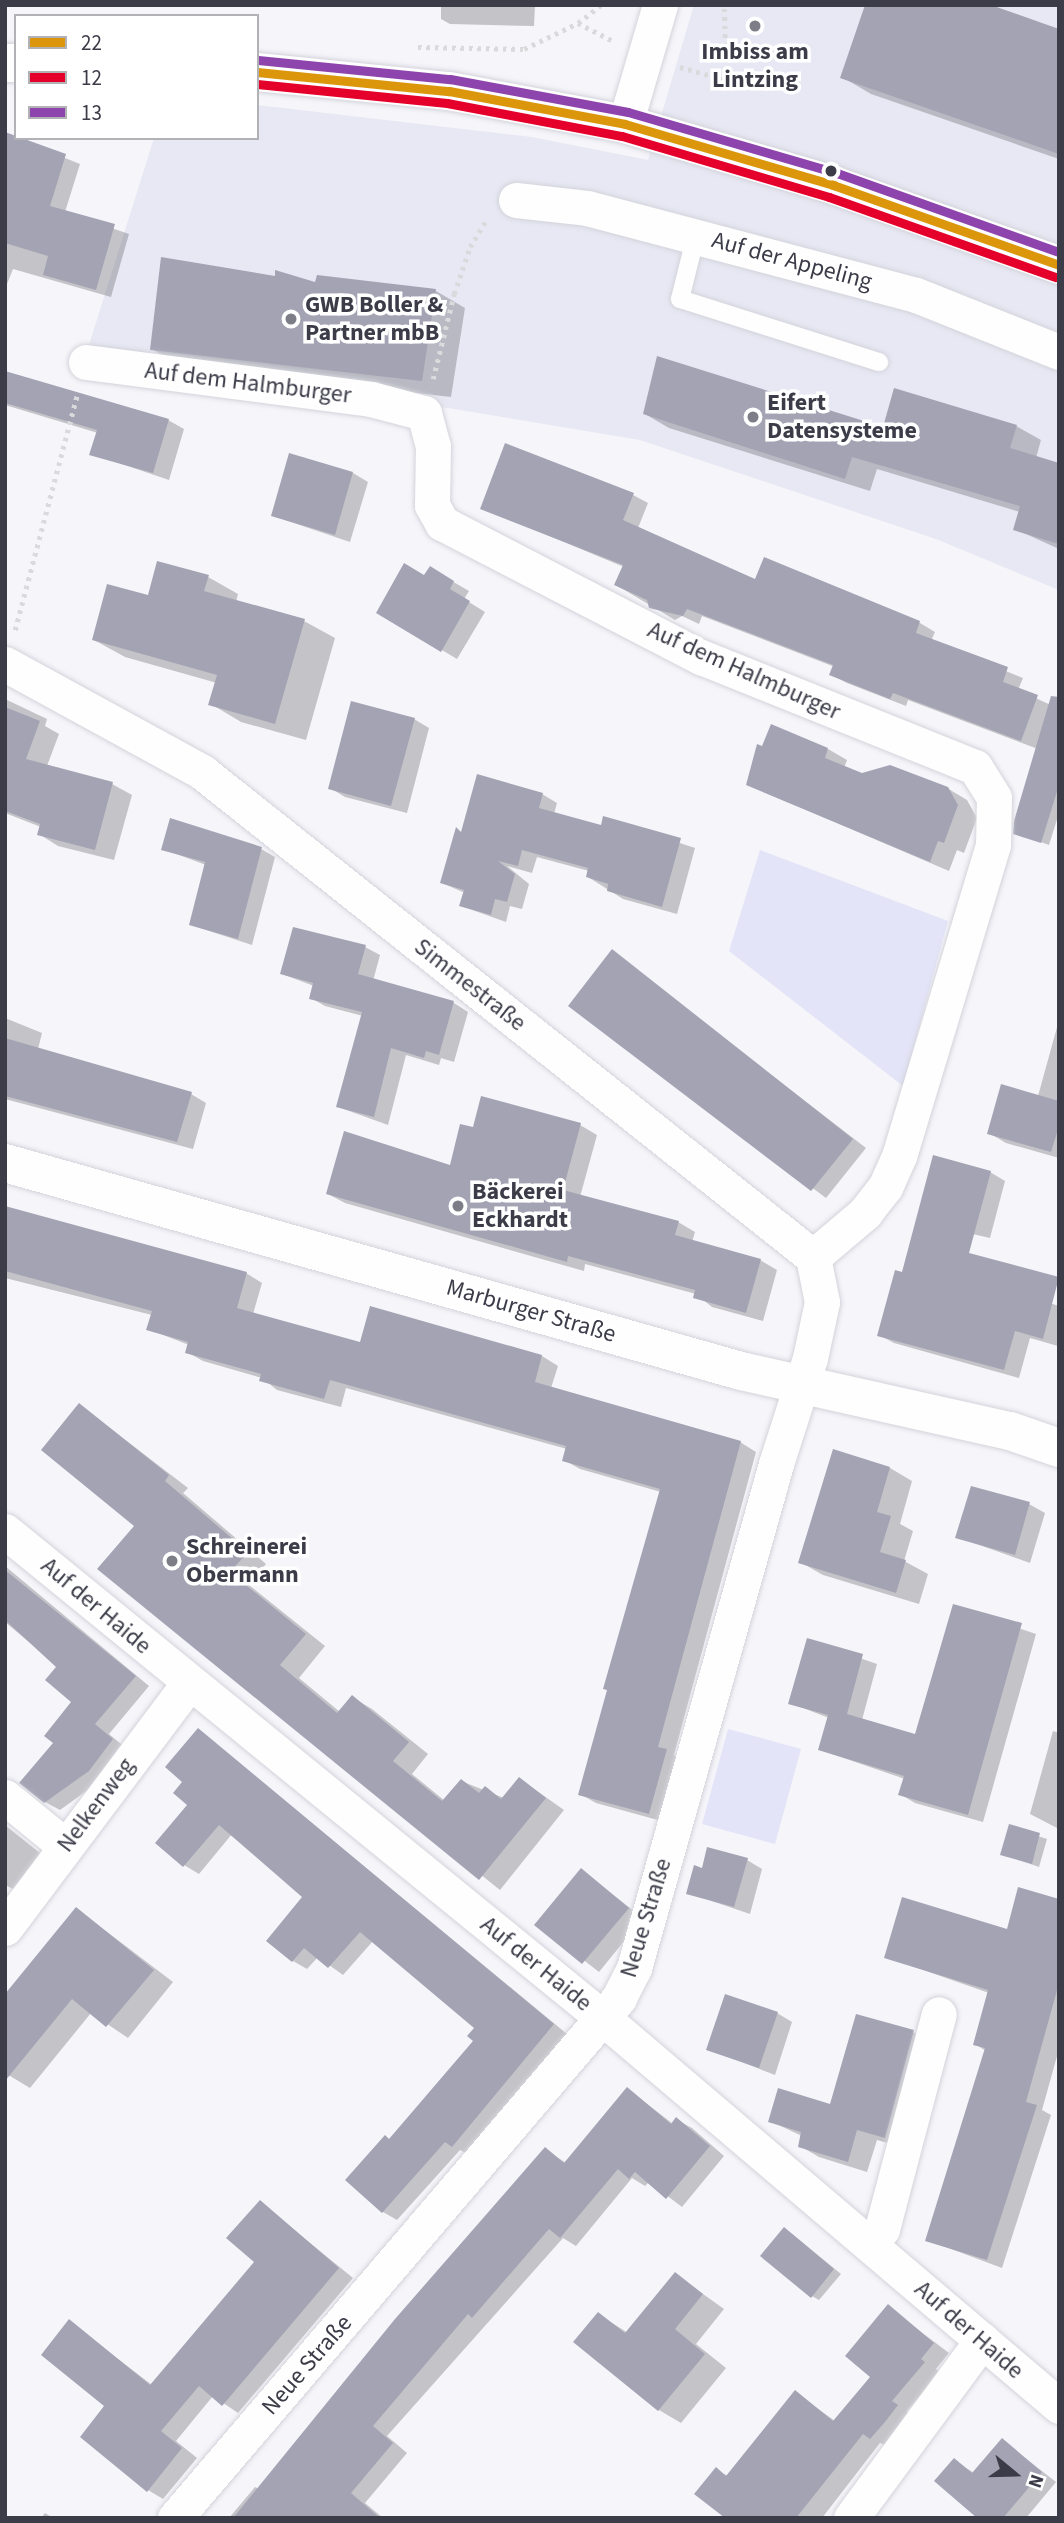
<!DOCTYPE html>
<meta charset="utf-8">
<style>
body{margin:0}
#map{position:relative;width:1064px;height:2523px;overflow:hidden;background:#f5f5fa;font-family:"Source Sans 3",sans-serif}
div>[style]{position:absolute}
.built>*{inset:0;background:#e7e8f3}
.green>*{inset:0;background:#e3e4f7}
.shadow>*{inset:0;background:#0003}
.building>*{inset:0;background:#a4a3b4}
.path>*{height:4.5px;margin-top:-2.25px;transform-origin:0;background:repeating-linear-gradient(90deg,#dadadc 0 3.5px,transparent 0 8.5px)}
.roads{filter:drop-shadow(0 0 2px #d3d3db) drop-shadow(0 0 2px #d3d3db)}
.service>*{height:18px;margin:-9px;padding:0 9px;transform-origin:9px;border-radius:9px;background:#fefefe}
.minor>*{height:35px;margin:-17.5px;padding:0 17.5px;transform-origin:17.5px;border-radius:17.5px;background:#fefefe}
.tertiary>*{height:38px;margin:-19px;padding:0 19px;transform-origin:19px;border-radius:19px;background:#fefefe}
.secondary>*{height:38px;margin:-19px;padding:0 19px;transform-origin:19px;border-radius:19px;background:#fefefe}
.bus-1>*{height:9px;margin:-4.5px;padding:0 4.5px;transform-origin:4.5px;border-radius:4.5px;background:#db960b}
.bus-2>*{height:9px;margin:-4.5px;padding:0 4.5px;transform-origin:4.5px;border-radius:4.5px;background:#e4002b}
.bus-3>*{height:9px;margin:-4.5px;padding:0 4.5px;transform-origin:4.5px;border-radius:4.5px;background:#8e44ad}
.dots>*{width:19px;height:19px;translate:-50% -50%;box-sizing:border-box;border:4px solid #fff;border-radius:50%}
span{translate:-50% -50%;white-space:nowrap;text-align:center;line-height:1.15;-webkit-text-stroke:7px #fff;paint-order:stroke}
.poi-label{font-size:24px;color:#3b3c48;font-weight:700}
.left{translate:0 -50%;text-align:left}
.street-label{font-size:24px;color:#3b3c48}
.frame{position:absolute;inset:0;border:7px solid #3b3c48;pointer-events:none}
.legend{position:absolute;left:14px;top:14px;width:245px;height:126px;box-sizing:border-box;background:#fff;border:2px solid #b1b1b6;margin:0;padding:9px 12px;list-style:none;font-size:21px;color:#3b3c48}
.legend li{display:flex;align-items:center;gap:14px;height:35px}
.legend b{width:35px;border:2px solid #b1b1b6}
.north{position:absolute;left:980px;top:2439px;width:70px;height:70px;-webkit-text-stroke:5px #fff;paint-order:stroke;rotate:109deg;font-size:19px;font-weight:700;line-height:28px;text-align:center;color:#3b3c48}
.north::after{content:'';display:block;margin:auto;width:24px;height:32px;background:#3b3c48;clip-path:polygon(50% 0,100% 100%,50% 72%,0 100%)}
</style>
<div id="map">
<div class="built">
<i style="clip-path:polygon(694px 5px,1059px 5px,1059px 590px,936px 539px,640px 440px,88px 348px,154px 138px,257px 138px,257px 105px,532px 137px,648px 160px)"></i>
</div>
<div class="green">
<i style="clip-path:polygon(760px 850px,948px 921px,903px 1086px,729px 951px)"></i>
<i style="clip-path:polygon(728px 1729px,801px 1749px,775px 1844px,702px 1824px)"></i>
</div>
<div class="shadow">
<i style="clip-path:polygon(441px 5px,535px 5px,534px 26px,450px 24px,441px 19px)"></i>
<i style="clip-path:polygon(1059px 31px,1059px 159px,871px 94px,842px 77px)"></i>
<i style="clip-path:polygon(5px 134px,80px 164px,65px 212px,129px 234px,111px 297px,13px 269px,5px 289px)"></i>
<i style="clip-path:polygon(318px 277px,436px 291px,465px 308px,451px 397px,181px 366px,152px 349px,316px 284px)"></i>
<i style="clip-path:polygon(5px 373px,168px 420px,184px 429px,169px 480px,92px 454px,98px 433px,5px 405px)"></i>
<i style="clip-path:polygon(645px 414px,884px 429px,1016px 426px,1041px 440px,1036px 458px,1059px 464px,1059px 549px,1015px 529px,1020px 512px,877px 469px,870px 491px,669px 428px)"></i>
<i style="clip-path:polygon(353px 473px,368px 482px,350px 542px,273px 516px)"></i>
<i style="clip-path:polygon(633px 495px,648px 503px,638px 528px,756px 581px,840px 592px,920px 623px,935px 632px,931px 641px,1023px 678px,1018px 690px,1053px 706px,1059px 742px,1059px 813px,1049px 845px,1015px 833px,1038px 749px,908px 700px,906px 706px,847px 683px,832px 675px,835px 667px,702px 616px,699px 624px,682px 616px,675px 620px,616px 585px,624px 567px,482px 508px)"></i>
<i style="clip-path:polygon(208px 577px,238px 594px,236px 602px,304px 621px,335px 638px,306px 740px,241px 722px,211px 704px,217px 683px,125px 657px,94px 640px,149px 597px)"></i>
<i style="clip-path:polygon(425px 577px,445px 577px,469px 591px,464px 599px,485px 612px,457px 659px,378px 612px)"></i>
<i style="clip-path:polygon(5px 699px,47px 719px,45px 726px,59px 734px,47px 766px,112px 784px,132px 795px,114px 860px,58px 846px,39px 834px,41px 827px,5px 813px)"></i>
<i style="clip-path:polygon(414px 719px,429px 728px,407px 813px,345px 797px,330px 788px)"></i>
<i style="clip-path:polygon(828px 749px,847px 760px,844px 768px,862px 775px,947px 788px,967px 800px,977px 818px,964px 853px,957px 850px,949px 871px,748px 785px)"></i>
<i style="clip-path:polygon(542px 794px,557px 803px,554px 814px,602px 827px,604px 818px,695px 848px,677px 914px,623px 899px,588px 877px,589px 871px,537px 857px,532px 873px,507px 866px,529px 884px,522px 909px,510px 906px,506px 922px,461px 906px,465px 893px,442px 883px,463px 833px)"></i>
<i style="clip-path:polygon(163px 849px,261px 849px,275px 857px,252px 945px,191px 925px,206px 865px)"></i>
<i style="clip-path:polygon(365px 947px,380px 955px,373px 981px,454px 1003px,468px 1012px,454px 1062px,441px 1058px,439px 1065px,406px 1055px,388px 1125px,338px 1107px,363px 1016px,325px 1006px,311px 998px,314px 986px,282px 974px)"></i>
<i style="clip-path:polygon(612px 952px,866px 1148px,826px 1198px,570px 1006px)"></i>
<i style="clip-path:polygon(5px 1018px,42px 1033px,38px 1049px,191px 1094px,206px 1103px,193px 1149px,5px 1099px)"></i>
<i style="clip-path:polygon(1059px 1020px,1059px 1158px,1006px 1143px,989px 1133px,1038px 1096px)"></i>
<i style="clip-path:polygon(580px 1125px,597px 1135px,580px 1197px,678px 1222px,695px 1232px,692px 1242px,760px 1260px,777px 1270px,763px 1321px,712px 1307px,696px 1294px,585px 1264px,584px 1271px,345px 1203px,328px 1194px,451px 1167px,474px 1129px)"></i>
<i style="clip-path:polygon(990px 1172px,1005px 1181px,990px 1238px,968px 1233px,957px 1273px,1059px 1306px,1058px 1346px,1030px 1338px,1019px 1378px,894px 1343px,879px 1335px,904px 1275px)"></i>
<i style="clip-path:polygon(5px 1208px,246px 1273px,262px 1283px,253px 1314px,362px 1344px,542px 1356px,558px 1366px,551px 1388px,740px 1442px,756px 1452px,674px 1755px,682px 1760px,665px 1822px,596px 1803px,580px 1794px,661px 1492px,580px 1469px,564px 1460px,567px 1449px,346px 1388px,341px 1407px,277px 1390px,262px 1378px,203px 1361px,187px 1352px,189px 1345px,148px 1329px,152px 1315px,5px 1278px)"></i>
<i style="clip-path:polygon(80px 1405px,188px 1488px,183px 1493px,266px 1564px,249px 1585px,325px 1646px,299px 1678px,340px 1712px,352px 1697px,372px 1709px,428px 1754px,412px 1774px,445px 1801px,461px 1781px,504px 1798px,520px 1779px,564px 1810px,500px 1890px,99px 1569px,137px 1525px)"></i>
<i style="clip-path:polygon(834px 1451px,890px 1468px,912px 1481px,900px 1524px,913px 1531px,904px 1561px,928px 1574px,919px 1604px,823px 1575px,800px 1562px)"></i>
<i style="clip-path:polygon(1029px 1504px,1045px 1513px,1030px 1563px,957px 1537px)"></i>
<i style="clip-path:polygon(5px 1566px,149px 1686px,109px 1734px,127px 1749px,103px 1779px,60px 1810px,45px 1802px,55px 1743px,73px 1702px,59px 1667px,5px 1622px)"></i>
<i style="clip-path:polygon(954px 1606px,1036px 1634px,983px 1822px,915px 1803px,900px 1794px,905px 1779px,820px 1750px,829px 1718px,790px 1703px,808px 1640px,877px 1664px,862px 1720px,917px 1736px)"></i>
<i style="clip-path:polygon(199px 1730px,567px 2034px,467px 2154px,460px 2150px,397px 2220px,383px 2212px,385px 2137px,390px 2140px,475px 2041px,476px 2028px,373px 1941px,343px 1975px,318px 1957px,307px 1969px,293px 1961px,305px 1897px,232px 1834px,199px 1874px,184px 1865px,189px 1804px,184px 1781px)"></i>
<i style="clip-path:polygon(1053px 1731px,1059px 1733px,1059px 1829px,1030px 1814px)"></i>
<i style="clip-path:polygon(5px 1825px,45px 1857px,17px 1891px,5px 1885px)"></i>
<i style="clip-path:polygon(1010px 1827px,1047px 1839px,1039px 1867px,1002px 1854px)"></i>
<i style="clip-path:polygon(747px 1860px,762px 1869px,750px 1914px,688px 1893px,703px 1870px)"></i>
<i style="clip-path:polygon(581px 1870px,643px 1918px,599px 1972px,537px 1924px)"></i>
<i style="clip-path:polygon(1059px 1900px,1059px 2049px,1042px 2110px,1051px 2115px,1002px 2268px,927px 2240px,986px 2051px,975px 2044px,989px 1993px,886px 1957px,1008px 1931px)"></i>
<i style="clip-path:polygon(77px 1909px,173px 1982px,128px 2038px,91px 2013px,30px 2088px,5px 2073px)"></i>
<i style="clip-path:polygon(777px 2013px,792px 2022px,775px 2075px,708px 2049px)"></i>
<i style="clip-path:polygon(913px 2032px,933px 2043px,905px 2148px,877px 2140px,867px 2172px,819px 2157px,800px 2146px,802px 2136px,770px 2121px,832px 2106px)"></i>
<i style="clip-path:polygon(628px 2089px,673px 2124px,677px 2120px,692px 2128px,724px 2156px,682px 2207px,649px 2182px,645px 2186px,632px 2178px,576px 2246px,563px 2238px,387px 2436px,407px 2453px,365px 2503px,383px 2518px,229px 2518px,255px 2487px,259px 2489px,545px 2149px,566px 2163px)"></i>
<i style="clip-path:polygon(260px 2202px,353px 2278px,238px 2413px,213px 2396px,176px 2441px,197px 2458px,163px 2499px,148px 2490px,70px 2322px,152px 2385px,256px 2262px)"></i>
<i style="clip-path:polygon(791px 2233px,841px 2274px,819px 2300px,812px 2296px)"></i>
<i style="clip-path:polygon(675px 2274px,724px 2309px,696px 2344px,726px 2368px,681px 2423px,659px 2410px,598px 2314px,628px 2333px)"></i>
<i style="clip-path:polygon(888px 2307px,949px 2353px,936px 2369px,940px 2372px,907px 2411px,913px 2416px,888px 2447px,880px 2443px,822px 2518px,727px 2518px,716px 2470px,728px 2476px,796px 2393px,835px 2421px,872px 2377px)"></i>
<i style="clip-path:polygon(1002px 2440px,1056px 2482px,1026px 2518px,980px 2518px,954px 2460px,974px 2473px)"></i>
<i style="clip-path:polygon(45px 2513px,53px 2518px,41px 2518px)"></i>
</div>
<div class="building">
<i style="clip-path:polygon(865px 5px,991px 5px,1059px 29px,1059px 154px,840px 78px)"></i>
<i style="clip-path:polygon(5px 132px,66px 154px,50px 206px,115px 224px,96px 290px,43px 275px,48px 256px,5px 243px)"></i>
<i style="clip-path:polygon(161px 257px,275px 276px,275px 270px,315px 282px,317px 275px,436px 289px,422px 381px,150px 350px)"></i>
<i style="clip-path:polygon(657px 356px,883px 427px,894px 388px,1017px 425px,1010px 448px,1059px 463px,1059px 544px,1013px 530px,1020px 506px,852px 457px,845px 479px,643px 414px)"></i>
<i style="clip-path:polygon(5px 371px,169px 419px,153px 473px,89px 455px,97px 430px,5px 403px)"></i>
<i style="clip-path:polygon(505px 443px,634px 493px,623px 520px,755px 579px,764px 557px,920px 621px,916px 633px,1008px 667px,1003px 682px,1038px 695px,1021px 741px,893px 693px,890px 699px,829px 675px,833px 665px,687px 609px,683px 616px,649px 608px,647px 600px,614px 585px,623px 565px,480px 509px)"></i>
<i style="clip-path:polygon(289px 453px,353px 472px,335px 535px,271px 516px)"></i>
<i style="clip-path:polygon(157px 561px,209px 575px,204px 591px,305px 619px,275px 724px,208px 705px,217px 675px,92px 640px,107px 584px,148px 595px)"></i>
<i style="clip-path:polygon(404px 563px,424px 575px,430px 566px,454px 581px,450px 589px,470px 601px,441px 652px,376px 613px)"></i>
<i style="clip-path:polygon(1051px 696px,1059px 697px,1059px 785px,1041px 843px,1013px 834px,1014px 821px)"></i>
<i style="clip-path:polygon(351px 701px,415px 718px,391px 806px,328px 789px)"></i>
<i style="clip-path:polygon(5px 707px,40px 721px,26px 759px,113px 782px,95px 850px,37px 835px,40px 824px,5px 811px)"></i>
<i style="clip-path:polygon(771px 724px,828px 748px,825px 758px,862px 773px,890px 765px,948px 787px,958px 805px,944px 843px,938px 841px,930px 862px,746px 785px,757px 744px,762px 746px)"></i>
<i style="clip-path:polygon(477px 774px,543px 793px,539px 808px,601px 825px,603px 816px,681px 838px,662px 907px,607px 891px,608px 884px,586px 877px,588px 868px,522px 850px,518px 866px,498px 861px,515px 874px,507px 902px,495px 899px,491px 915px,459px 906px,464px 890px,440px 883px,456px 827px,461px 832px)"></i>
<i style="clip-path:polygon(170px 818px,262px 847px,238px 939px,189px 925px,205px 862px,161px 850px)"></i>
<i style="clip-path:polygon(293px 927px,366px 945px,358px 974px,454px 1001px,439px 1055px,426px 1051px,424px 1058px,391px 1048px,374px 1117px,336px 1107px,362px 1012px,309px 999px,313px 983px,280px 974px)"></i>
<i style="clip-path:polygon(612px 949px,853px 1139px,811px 1191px,568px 1006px)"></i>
<i style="clip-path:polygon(5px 1038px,192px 1092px,177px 1142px,5px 1096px)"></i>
<i style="clip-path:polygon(1001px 1084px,1059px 1101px,1059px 1126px,1051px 1152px,987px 1134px)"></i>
<i style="clip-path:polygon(481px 1096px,581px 1123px,563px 1190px,679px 1221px,675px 1235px,761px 1259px,746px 1313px,693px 1298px,695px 1290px,568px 1256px,567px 1262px,326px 1194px,344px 1131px,450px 1165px,460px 1124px,473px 1127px)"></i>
<i style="clip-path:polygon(933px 1155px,991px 1171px,969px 1253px,1059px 1277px,1043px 1339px,1015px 1331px,1004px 1370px,877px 1336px,895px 1270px,902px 1272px)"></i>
<i style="clip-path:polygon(5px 1206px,247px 1272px,237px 1308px,360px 1342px,370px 1306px,542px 1355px,535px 1382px,741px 1441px,658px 1747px,667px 1749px,649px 1814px,578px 1795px,607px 1690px,603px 1689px,660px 1489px,562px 1461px,566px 1446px,330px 1380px,324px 1399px,259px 1381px,261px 1374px,185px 1353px,188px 1342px,146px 1330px,152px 1311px,5px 1271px)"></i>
<i style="clip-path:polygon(79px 1403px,169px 1475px,165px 1481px,248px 1552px,230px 1572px,306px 1634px,280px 1665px,337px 1713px,352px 1695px,409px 1742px,393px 1761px,442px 1801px,461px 1779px,479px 1793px,485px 1786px,501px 1799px,519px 1777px,546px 1798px,479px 1880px,97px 1569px,134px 1526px,41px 1450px)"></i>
<i style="clip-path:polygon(833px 1449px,890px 1467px,877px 1512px,891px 1516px,880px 1552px,906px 1560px,896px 1593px,798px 1563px)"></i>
<i style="clip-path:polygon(971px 1486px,1030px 1502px,1015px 1555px,955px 1538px)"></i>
<i style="clip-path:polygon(5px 1570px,136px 1676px,95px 1724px,113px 1739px,89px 1771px,44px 1803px,19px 1783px,53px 1743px,44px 1736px,71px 1702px,45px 1680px,56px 1667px,5px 1620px)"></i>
<i style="clip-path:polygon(953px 1604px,1022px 1623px,968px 1815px,898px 1795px,904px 1776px,818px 1750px,828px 1715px,788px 1704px,807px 1638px,863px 1654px,847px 1714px,915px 1734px)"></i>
<i style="clip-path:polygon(198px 1728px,554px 2024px,452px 2147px,445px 2142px,382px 2213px,345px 2180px,385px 2135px,389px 2139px,473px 2041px,467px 2036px,474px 2028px,360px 1932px,328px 1968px,304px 1948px,292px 1962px,266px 1941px,302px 1897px,219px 1825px,183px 1867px,155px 1843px,187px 1805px,173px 1793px,182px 1782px,165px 1767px)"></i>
<i style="clip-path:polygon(1009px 1824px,1040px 1833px,1032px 1864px,1000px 1855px)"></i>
<i style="clip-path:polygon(707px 1847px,748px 1858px,734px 1907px,686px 1894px,694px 1865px,702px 1868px)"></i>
<i style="clip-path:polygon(581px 1868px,629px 1908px,582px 1964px,534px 1925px)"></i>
<i style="clip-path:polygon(1018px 1887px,1059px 1899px,1059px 1983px,1026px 2102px,1037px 2105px,987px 2260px,925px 2241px,985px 2048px,973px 2045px,988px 1990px,884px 1958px,902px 1897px,1007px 1929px)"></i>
<i style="clip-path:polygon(76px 1907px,154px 1970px,106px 2027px,72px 1999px,5px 2081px,5px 1994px)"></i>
<i style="clip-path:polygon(725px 1994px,778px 2012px,759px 2068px,706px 2050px)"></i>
<i style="clip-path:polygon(856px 2014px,914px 2030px,885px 2138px,857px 2130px,848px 2162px,798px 2147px,801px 2132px,768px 2122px,778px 2088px,830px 2104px)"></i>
<i style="clip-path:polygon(627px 2087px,671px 2124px,676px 2117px,710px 2146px,666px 2199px,635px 2172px,629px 2179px,618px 2169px,560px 2238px,549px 2229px,472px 2318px,468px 2314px,373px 2426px,393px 2443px,351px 2493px,380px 2518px,233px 2518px,395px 2319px,545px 2147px,564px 2163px)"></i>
<i style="clip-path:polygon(260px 2200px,339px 2268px,222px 2406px,199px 2386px,161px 2431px,182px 2448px,147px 2492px,80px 2437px,104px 2406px,41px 2355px,69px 2319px,150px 2385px,254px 2262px,226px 2238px)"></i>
<i style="clip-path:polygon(784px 2227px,834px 2269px,811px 2298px,760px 2256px)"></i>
<i style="clip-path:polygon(675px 2272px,703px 2294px,675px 2329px,705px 2354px,658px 2411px,573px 2342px,598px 2312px,625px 2333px)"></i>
<i style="clip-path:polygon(888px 2304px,934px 2343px,921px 2359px,925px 2362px,892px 2401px,898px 2405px,885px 2422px,870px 2439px,863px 2434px,796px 2518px,725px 2518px,694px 2494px,716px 2467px,726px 2476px,795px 2390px,833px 2421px,870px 2377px,845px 2356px)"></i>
<i style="clip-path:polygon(1002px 2438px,1042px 2472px,1003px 2518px,977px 2518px,934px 2481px,954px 2458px,972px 2473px)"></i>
</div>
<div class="path">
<i style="left:578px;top:23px;width:39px;rotate:27deg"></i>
<i style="left:418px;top:47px;width:106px;rotate:1.1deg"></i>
<i style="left:524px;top:49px;width:60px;rotate:-25.7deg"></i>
<i style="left:578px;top:23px;width:29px;rotate:-38deg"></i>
<i style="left:680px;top:67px;width:48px;rotate:15.8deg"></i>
<i style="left:726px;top:80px;width:75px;rotate:-91.5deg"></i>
<i style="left:433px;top:379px;width:88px;rotate:-76.1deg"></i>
<i style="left:454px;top:294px;width:50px;rotate:-71.2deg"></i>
<i style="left:470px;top:247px;width:33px;rotate:-59deg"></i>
<i style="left:15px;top:630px;width:243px;rotate:-75.2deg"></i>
</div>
<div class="roads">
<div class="service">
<i style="left:696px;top:235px;width:66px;rotate:104deg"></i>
<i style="left:680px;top:299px;width:209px;rotate:17.6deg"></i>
</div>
<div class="minor">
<i style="left:625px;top:124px;width:124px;rotate:-73.6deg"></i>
<i style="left:516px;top:200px;width:71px;rotate:6.4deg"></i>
<i style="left:587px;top:208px;width:340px;rotate:14.8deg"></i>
<i style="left:916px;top:295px;width:154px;rotate:21.7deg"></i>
<i style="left:86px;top:362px;width:287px;rotate:7.4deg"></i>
<i style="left:371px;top:399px;width:55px;rotate:14.8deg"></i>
<i style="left:424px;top:413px;width:34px;rotate:75deg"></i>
<i style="left:433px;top:446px;width:59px;rotate:91deg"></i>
<i style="left:432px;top:505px;width:21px;rotate:61deg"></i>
<i style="left:442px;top:523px;width:292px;rotate:27.4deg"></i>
<i style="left:701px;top:657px;width:295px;rotate:21.9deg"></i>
<i style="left:975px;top:767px;width:36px;rotate:58deg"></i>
<i style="left:994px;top:798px;width:47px;rotate:91.2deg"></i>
<i style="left:993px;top:845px;width:325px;rotate:106.8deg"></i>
<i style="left:899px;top:1156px;width:34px;rotate:114deg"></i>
<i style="left:885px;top:1187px;width:33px;rotate:128deg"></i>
<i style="left:865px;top:1213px;width:68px;rotate:139.8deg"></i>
<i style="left:5px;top:664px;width:225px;rotate:28.7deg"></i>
<i style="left:202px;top:772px;width:780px;rotate:38.44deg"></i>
<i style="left:813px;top:1257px;width:46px;rotate:78.7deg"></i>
<i style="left:822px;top:1302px;width:57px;rotate:102.1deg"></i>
<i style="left:810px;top:1358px;width:111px;rotate:107.8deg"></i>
<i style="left:776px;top:1464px;width:524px;rotate:105.73deg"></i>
<i style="left:634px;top:1968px;width:34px;rotate:117deg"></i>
<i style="left:619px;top:1998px;width:684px;rotate:130.49deg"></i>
<i style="left:5px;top:1531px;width:773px;rotate:39.17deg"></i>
<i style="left:604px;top:2019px;width:597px;rotate:40.38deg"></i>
<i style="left:5px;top:1797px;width:77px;rotate:39.2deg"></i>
<i style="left:5px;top:1928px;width:306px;rotate:-53.1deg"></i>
<i style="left:869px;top:2244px;width:20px;rotate:-49deg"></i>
<i style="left:882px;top:2229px;width:222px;rotate:-75.2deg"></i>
<i style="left:851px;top:2518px;width:221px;rotate:-53.6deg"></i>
</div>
<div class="tertiary">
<i style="left:5px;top:1163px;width:765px;rotate:15.78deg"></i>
<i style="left:741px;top:1371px;width:276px;rotate:12.6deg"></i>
<i style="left:1010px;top:1431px;width:52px;rotate:19.1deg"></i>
</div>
<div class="secondary">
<i style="left:5px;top:63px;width:11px"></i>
<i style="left:257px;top:72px;width:193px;rotate:5.7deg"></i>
<i style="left:449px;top:91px;width:179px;rotate:10.6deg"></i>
<i style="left:625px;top:124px;width:217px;rotate:16.3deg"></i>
<i style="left:833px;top:185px;width:240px;rotate:19.5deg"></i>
</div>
</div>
<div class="bus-1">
<i style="left:257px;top:72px;width:193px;rotate:5.7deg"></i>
<i style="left:449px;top:91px;width:179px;rotate:10.6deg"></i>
<i style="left:625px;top:124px;width:217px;rotate:16.3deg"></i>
<i style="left:833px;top:185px;width:240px;rotate:19.5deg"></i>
</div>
<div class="bus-2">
<i style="left:257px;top:84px;width:191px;rotate:5.7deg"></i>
<i style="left:447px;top:103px;width:178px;rotate:10.7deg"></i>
<i style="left:622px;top:136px;width:216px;rotate:16.4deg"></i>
<i style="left:829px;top:197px;width:240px;rotate:19.5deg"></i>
</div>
<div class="bus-3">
<i style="left:258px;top:60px;width:193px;rotate:5.7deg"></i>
<i style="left:450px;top:79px;width:181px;rotate:10.5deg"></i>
<i style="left:628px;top:112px;width:218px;rotate:16.3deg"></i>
<i style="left:837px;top:173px;width:236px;rotate:19.6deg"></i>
</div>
<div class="dots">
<i style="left:755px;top:26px;background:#7c7d86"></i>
<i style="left:831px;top:171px;background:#3b3c48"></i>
<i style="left:291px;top:319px;background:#7c7d86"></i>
<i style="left:753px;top:417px;background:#7c7d86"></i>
<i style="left:458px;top:1206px;background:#7c7d86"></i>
<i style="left:172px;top:1561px;background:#7c7d86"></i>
</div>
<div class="poi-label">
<span style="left:755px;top:66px">Imbiss am<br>Lintzing</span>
<span class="left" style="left:305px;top:319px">GWB Boller &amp;<br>Partner mbB</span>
<span class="left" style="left:767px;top:417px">Eifert<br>Datensysteme</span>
<span class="left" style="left:472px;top:1206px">Bäckerei<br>Eckhardt</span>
<span class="left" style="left:186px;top:1561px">Schreinerei<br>Obermann</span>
</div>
<div class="street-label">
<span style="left:792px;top:261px;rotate:15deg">Auf der Appeling</span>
<span style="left:248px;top:383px;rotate:7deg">Auf dem Halmburger</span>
<span style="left:744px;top:671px;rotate:24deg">Auf dem Halmburger</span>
<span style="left:470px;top:985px;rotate:38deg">Simmestraße</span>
<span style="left:531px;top:1311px;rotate:16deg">Marburger Straße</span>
<span style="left:96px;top:1606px;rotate:40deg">Auf der Haide</span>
<span style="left:96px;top:1805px;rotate:-53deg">Nelkenweg</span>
<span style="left:646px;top:1918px;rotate:-73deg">Neue Straße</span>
<span style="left:536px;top:1964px;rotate:39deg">Auf der Haide</span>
<span style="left:969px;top:2330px;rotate:41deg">Auf der Haide</span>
<span style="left:307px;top:2365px;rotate:-49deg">Neue Straße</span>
</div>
<div class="frame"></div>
<ul class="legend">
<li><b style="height:9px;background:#db960b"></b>22</li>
<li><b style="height:9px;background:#e4002b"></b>12</li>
<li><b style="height:9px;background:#8e44ad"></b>13</li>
</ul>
<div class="north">N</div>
</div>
